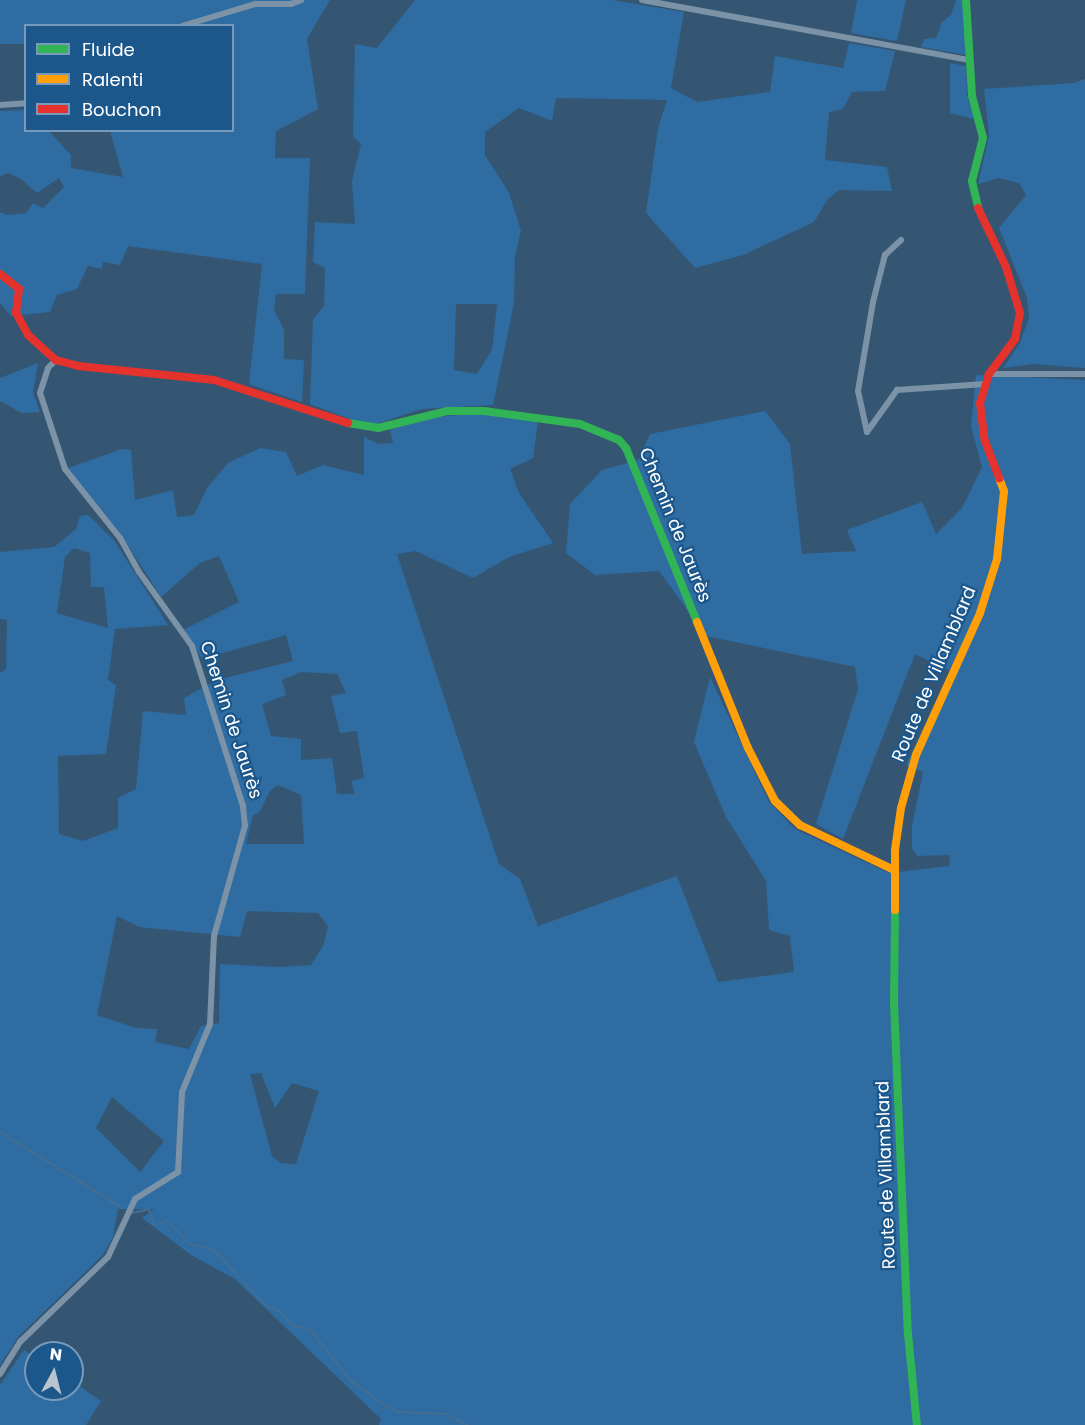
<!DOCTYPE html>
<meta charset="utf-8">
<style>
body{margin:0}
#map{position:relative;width:1085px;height:1425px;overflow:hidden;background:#355673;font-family:Poppins,sans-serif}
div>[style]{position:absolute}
.green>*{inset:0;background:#2e6ca1}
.stream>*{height:2px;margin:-1px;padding:0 1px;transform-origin:1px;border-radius:1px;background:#456e93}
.street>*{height:6px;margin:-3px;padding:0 3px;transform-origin:3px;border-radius:3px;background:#7c93a7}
.fast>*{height:8px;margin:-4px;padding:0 4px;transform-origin:4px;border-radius:4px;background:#30b455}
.slow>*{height:8px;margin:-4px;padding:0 4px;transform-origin:4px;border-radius:4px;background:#ff9f0a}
.jam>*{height:8px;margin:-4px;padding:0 4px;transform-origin:4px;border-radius:4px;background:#e5322d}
span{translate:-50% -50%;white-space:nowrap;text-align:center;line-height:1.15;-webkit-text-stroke:4.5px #1c578c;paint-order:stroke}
.street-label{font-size:18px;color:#fff}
.legend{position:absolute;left:24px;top:24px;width:210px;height:108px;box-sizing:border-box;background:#1c578c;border:2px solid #779aba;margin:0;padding:8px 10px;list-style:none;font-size:18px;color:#fff}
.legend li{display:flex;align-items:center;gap:12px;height:30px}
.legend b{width:30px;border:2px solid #779aba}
.north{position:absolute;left:24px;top:1341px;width:60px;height:60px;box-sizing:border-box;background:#1c578c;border:2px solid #779aba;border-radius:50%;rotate:7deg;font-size:16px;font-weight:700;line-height:24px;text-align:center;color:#fff}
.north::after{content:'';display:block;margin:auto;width:21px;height:27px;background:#b8c4ce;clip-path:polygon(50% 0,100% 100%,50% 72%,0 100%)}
</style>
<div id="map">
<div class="green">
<i style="clip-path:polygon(0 0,330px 0,307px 39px,318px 109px,276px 131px,275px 158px,310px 158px,305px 294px,276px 294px,274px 310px,284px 330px,284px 359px,304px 360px,302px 402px,249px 384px,262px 264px,128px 246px,120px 265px,103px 262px,102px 269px,88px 266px,77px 289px,57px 295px,50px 312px,11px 316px,0 303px,0 212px,7px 215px,26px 213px,33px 203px,43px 208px,64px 187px,59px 178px,37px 193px,21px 179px,8px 173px,0 176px,0 111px,24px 110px,26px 130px,49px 131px,71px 155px,71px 168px,123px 177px,110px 131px,232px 130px,232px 26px,26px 26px,25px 44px,0 44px)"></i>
<i style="clip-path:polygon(evenodd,415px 0,612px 0,684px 12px,671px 88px,697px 102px,770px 92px,775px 56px,843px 68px,849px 43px,895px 51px,885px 91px,852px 92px,843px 109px,829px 112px,825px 160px,887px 167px,892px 191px,839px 190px,827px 200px,814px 222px,743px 255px,695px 268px,646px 213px,658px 128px,667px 100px,556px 98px,552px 121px,519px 108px,485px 132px,485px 155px,509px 193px,521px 231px,515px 256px,514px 303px,493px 405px,422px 409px,376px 424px,358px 422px,310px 404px,313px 319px,324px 306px,325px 268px,313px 262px,315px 222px,355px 224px,352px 181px,361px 144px,353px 136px,355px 44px,377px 48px,415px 0,456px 304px,497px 304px,492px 350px,477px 374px,454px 370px,456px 304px)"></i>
<i style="clip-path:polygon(857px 0,906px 0,897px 41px,851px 33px)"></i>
<i style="clip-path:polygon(956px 0,963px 0,966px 55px,921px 47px,924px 39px,936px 38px,942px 22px,951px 15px)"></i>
<i style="clip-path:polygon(950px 63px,966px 66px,967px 95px,974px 119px,950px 113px)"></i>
<i style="clip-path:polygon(1085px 79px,1085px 368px,1033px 364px,1003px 368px,1020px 343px,1029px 318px,1027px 298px,999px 228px,1026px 195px,1019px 183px,999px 178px,978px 184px,989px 136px,984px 89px,1074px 83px)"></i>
<i style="clip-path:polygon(38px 363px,33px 393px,40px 412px,22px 413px,0 401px,0 378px)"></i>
<i style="clip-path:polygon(evenodd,976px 375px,1085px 380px,1085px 1425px,379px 1425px,381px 1419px,235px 1279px,191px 1255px,142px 1218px,154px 1209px,118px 1209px,113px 1237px,103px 1255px,18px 1337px,0 1365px,0 673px,6px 669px,7px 620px,0 619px,0 552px,54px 547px,76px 529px,80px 516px,88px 515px,114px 540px,168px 625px,115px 629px,108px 680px,116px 685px,106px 754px,58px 756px,59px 834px,83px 841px,118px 828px,118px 798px,136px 789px,143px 711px,186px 715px,184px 698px,217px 680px,293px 661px,286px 635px,202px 659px,183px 630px,239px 602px,219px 556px,200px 563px,161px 597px,122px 536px,77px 485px,68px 468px,122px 449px,131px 450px,135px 500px,173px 490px,177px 517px,194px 515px,207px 488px,228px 463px,260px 448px,286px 452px,297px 476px,323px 465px,364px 475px,364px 437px,379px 444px,393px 443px,390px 430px,423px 418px,482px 413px,538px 421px,533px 458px,510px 469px,519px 493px,553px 543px,509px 557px,473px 578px,416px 551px,397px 554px,499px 864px,520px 879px,538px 926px,677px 876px,718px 982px,794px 972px,790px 936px,769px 930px,766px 881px,726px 817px,694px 742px,710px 677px,769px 802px,795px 829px,889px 873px,949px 866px,950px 855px,917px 856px,912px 848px,912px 826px,923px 772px,906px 765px,950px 671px,915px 654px,843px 839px,816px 824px,858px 689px,855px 667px,706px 636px,659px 571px,595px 575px,566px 553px,570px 504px,602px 470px,638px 460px,650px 434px,765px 411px,790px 444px,802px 554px,856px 551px,847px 530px,922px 502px,936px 534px,962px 508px,982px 467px,971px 426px,976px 375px,74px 548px,90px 553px,91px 587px,104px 587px,108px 628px,57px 613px,65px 557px,74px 548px,976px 375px,301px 672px,337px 674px,346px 693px,331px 696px,340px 733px,357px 731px,364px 778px,351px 781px,355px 794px,337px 794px,332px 758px,301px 760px,301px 739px,271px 736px,262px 704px,286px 695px,282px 680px,301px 672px,976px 375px,278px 785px,301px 795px,304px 844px,246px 844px,253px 815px,259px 813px,270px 791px,278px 785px,976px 375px,247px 911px,318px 913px,328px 926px,324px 944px,311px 965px,280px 967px,220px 964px,219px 1023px,201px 1026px,189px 1049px,155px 1042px,157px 1029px,136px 1028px,97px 1015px,117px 916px,139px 927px,240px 937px,247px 911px,976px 375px,261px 1073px,275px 1108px,292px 1083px,319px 1091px,296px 1164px,281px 1163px,272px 1156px,250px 1074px,261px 1073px,976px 375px,112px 1097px,164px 1141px,140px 1172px,96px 1128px,112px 1097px)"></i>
<i style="clip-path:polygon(24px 1350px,36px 1358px,36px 1389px,72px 1389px,72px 1381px,101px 1401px,86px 1425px,0 1425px,0 1385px)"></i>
</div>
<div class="stream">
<i style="left:0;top:1132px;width:144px;rotate:31.9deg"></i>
<i style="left:132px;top:1213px;width:17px;rotate:-13deg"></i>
<i style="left:149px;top:1209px;width:17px;rotate:73deg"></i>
<i style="left:154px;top:1225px;width:14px;rotate:-17deg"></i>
<i style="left:167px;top:1221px;width:33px;rotate:45deg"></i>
<i style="left:190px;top:1244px;width:25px;rotate:14deg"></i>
<i style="left:214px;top:1250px;width:74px;rotate:47.2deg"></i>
<i style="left:264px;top:1304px;width:19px;rotate:25deg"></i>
<i style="left:281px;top:1312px;width:18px;rotate:52deg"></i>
<i style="left:292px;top:1326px;width:18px;rotate:9deg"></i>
<i style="left:310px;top:1329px;width:65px;rotate:51.9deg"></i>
<i style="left:350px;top:1380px;width:44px;rotate:35.8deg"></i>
<i style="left:386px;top:1406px;width:13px;rotate:27deg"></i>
<i style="left:398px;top:1412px;width:48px;rotate:2.4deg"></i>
<i style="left:446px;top:1414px;width:25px;rotate:27deg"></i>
</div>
<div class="street">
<i style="left:642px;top:0;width:333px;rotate:10.4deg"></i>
<i style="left:182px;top:26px;width:76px;rotate:-16.8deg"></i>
<i style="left:255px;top:4px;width:36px"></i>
<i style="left:291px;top:4px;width:11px;rotate:-22deg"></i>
<i style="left:0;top:105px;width:26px;rotate:-4deg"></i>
<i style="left:989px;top:374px;width:96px"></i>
<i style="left:867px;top:432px;width:42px;rotate:-102.4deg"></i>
<i style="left:858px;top:391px;width:90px;rotate:-80.4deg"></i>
<i style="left:873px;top:302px;width:49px;rotate:-75.7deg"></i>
<i style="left:885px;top:255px;width:22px;rotate:-43deg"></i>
<i style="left:867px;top:432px;width:52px;rotate:-54.5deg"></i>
<i style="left:897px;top:390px;width:88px;rotate:-3.9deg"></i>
<i style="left:0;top:1374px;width:39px;rotate:-58deg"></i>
<i style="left:21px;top:1341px;width:121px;rotate:-44deg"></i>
<i style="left:108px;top:1257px;width:64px;rotate:-65deg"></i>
<i style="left:135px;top:1199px;width:51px;rotate:-32.1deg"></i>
<i style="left:178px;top:1172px;width:80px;rotate:-87.1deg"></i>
<i style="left:182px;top:1092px;width:74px;rotate:-67.6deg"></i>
<i style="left:210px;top:1024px;width:88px;rotate:-87.4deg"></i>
<i style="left:214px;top:936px;width:114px;rotate:-74.3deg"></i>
<i style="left:245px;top:826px;width:20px;rotate:-96deg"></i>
<i style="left:243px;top:806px;width:168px;rotate:-107.7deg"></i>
<i style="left:192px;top:646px;width:91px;rotate:-125.6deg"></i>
<i style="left:139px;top:572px;width:39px;rotate:-119deg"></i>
<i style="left:120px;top:538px;width:88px;rotate:-128.6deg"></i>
<i style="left:65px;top:469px;width:80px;rotate:-108.2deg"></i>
<i style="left:40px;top:393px;width:26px;rotate:-72deg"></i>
<i style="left:48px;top:368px;width:11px;rotate:-45deg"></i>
</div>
<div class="fast">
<i style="left:966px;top:0;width:96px;rotate:86.4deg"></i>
<i style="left:972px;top:96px;width:43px;rotate:75.3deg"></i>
<i style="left:983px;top:138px;width:44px;rotate:104.3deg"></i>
<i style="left:972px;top:181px;width:28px;rotate:77deg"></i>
<i style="left:348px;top:423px;width:30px;rotate:9deg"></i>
<i style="left:378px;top:428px;width:71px;rotate:-13.8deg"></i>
<i style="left:447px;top:411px;width:37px"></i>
<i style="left:484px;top:411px;width:97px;rotate:7.7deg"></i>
<i style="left:580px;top:424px;width:42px;rotate:22.3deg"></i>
<i style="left:619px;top:440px;width:11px;rotate:49deg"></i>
<i style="left:626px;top:448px;width:188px;rotate:67.8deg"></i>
<i style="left:895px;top:910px;width:93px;rotate:90.6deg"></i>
<i style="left:894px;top:1003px;width:331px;rotate:87.6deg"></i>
<i style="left:908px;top:1334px;width:91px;rotate:84.4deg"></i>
</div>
<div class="slow">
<i style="left:697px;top:622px;width:136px;rotate:68deg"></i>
<i style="left:748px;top:748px;width:59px;rotate:63deg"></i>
<i style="left:775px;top:801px;width:35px;rotate:44deg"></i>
<i style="left:800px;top:825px;width:104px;rotate:25.6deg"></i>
<i style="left:895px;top:910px;width:60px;rotate:-90deg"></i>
<i style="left:895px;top:850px;width:42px;rotate:-81.9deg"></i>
<i style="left:901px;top:808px;width:55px;rotate:-74.2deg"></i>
<i style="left:916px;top:755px;width:156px;rotate:-65.7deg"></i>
<i style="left:980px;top:613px;width:57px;rotate:-72.5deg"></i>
<i style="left:997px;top:559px;width:68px;rotate:-84.1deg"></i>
<i style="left:1004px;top:491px;width:14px;rotate:-111deg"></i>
</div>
<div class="jam">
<i style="left:978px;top:208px;width:65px;rotate:64.6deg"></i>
<i style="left:1006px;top:267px;width:48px;rotate:73.1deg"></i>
<i style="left:1020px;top:313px;width:26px;rotate:101deg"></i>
<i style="left:1015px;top:339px;width:44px;rotate:126.6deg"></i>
<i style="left:989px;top:374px;width:30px;rotate:107deg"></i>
<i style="left:980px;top:403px;width:38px;rotate:83deg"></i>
<i style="left:985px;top:441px;width:40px;rotate:69deg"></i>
<i style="left:0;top:274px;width:24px;rotate:38deg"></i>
<i style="left:19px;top:289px;width:24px;rotate:97deg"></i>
<i style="left:16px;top:313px;width:25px;rotate:61deg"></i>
<i style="left:28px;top:335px;width:38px;rotate:42deg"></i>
<i style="left:56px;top:360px;width:23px;rotate:15deg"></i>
<i style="left:78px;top:366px;width:137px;rotate:5.9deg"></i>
<i style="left:214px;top:380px;width:141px;rotate:17.8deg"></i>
</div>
<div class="street-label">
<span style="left:675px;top:525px;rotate:68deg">Chemin de Jaurès</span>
<span style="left:934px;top:674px;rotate:-67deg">Route de Villamblard</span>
<span style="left:231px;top:720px;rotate:72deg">Chemin de Jaurès</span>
<span style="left:886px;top:1175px;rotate:-92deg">Route de Villamblard</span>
</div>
<ul class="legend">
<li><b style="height:8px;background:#30b455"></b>Fluide</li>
<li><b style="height:8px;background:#ff9f0a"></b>Ralenti</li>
<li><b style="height:8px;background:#e5322d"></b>Bouchon</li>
</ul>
<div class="north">N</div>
</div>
